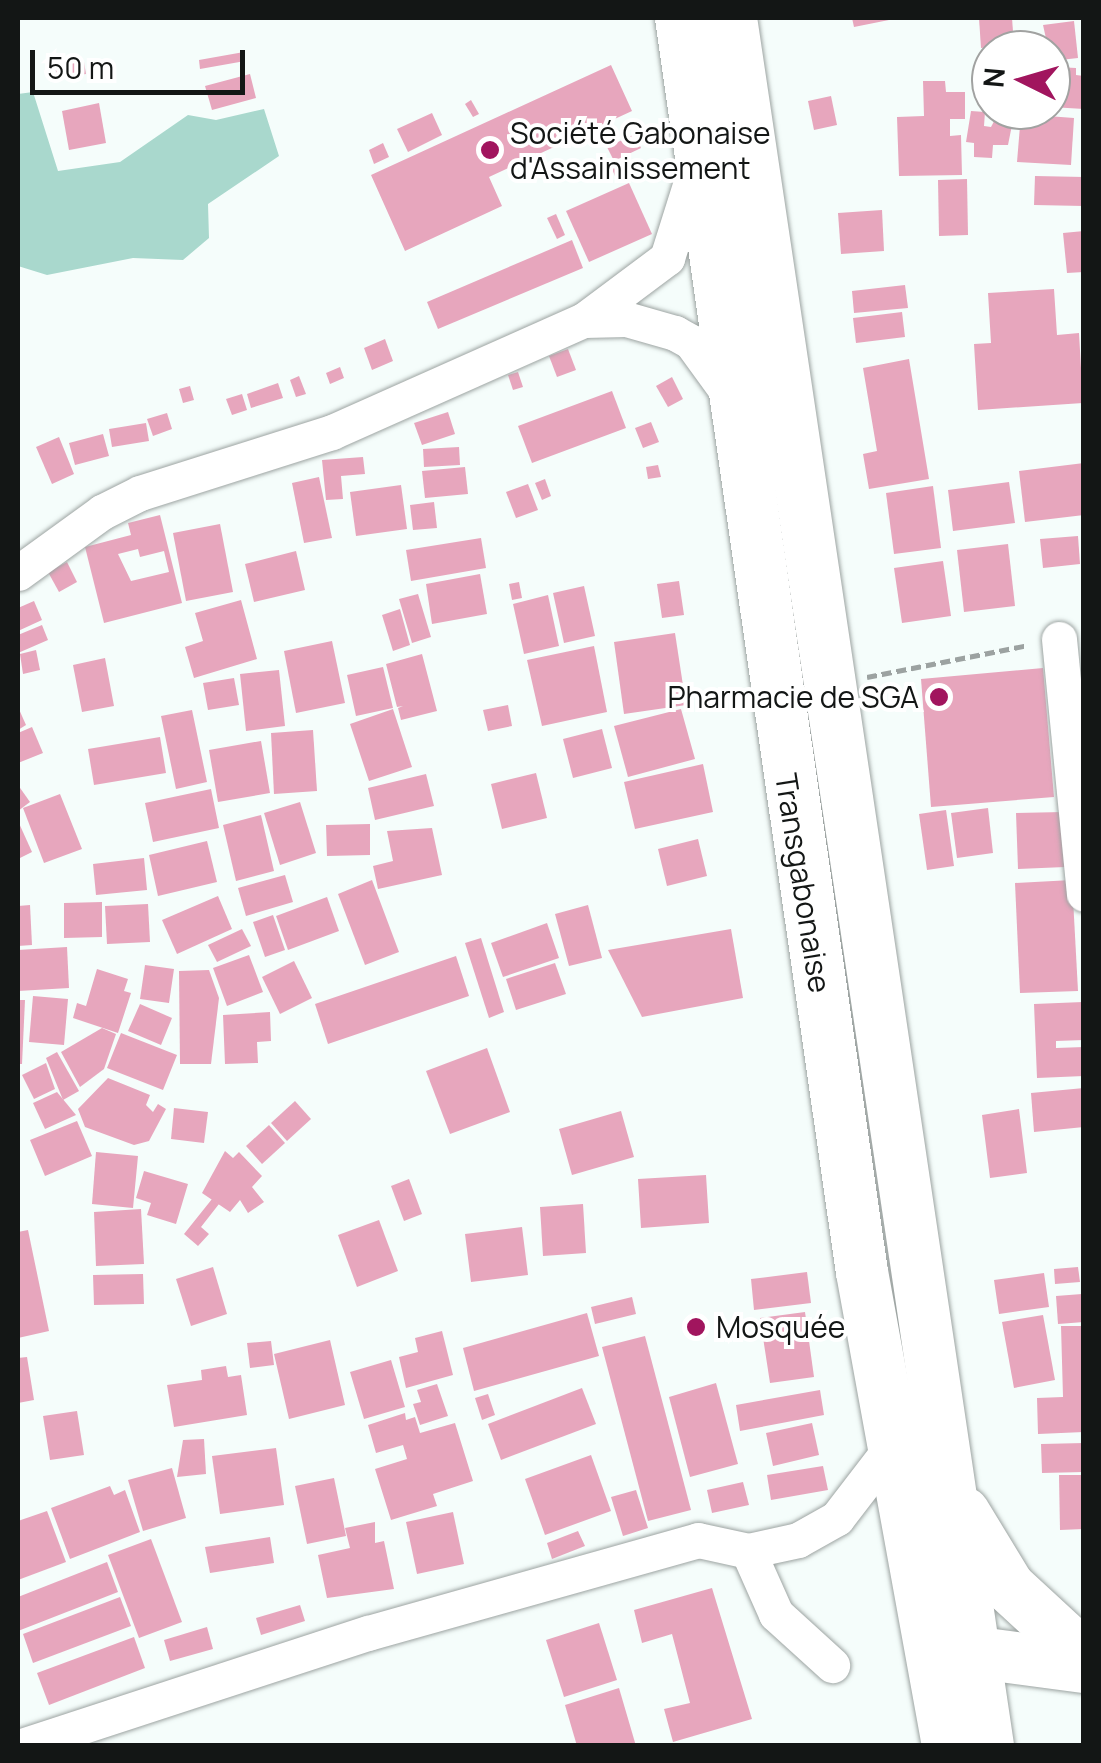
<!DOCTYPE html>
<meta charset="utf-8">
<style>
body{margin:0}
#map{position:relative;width:1101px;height:1763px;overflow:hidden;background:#f5fdfb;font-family:Manrope,sans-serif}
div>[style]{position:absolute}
.green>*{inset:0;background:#a9d8cd}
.building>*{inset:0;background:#e7a6bd}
.path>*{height:5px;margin-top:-2.5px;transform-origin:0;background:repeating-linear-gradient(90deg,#9ca2a1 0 10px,transparent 0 15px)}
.roads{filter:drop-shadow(0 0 2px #9da4a2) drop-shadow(0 0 2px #9da4a2)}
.minor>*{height:35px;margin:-17.5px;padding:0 17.5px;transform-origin:17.5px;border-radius:17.5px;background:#fff}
.highway>*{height:52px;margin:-26px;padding:0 26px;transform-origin:26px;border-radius:26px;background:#fff}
.dots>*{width:28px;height:28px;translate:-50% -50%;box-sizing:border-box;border:5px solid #fff;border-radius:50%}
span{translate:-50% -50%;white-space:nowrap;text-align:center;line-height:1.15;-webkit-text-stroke:8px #fff;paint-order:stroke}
.poi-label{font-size:30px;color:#131615}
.left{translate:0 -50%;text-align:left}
.right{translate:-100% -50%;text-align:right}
.street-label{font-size:30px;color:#131615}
.frame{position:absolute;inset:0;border:20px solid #131615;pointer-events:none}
.north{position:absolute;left:971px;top:30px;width:100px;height:100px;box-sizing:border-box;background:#fff;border:2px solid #a1a2a1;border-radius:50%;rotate:275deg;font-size:28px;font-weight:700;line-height:40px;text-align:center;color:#131615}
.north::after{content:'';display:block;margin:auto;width:35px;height:45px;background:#a1155e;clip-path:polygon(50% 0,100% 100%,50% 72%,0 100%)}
.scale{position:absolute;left:30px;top:50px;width:215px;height:45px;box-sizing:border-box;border:5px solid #131615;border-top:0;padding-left:12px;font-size:30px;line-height:35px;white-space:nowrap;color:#131615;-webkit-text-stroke:8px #fff;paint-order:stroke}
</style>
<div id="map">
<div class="green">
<i style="clip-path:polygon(33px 92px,58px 171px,120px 162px,188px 115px,216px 120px,264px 109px,279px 156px,208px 204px,209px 238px,183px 260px,133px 258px,47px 275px,18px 266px,18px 94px)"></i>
</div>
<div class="building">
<i style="clip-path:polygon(852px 18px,894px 18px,894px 19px,854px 27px)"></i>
<i style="clip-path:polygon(979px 18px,1012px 18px,1014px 45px,981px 48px)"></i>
<i style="clip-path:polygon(1074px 21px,1078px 58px,1051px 61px,1043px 25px)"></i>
<i style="clip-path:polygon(244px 52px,245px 61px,200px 69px,199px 60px)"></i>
<i style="clip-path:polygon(84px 62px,86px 74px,57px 78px,55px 65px)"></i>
<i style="clip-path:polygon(991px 64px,991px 100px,979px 101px,976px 65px)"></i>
<i style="clip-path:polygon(611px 65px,632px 111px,489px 177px,502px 206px,405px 251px,371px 175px)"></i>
<i style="clip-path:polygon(1057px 67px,1076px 68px,1076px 75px,1084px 76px,1084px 109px,1051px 107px)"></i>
<i style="clip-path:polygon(250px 74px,256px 98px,212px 110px,205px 86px)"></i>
<i style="clip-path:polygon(923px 81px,945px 81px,946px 92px,965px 92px,965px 119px,950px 119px,950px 136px,961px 135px,962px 175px,899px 176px,897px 117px,924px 116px)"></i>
<i style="clip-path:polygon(831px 96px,837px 125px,814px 130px,808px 101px)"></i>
<i style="clip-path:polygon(471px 100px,479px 114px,473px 117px,465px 104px)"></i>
<i style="clip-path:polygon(99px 103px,106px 143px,69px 150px,62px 111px)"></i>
<i style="clip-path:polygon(1000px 110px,1015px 110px,1008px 145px,993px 145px,992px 158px,974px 157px,974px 143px,966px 142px,971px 111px,985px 112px,984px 126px,991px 127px)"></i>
<i style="clip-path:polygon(432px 113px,442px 135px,408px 152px,397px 129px)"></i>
<i style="clip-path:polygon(1021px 114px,1074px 118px,1071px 165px,1017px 162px)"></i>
<i style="clip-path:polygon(635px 134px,641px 148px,614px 161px,607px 147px)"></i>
<i style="clip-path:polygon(383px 143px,389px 157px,374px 164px,369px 150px)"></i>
<i style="clip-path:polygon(620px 165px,625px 177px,617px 181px,612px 169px)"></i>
<i style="clip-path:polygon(1035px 176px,1084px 177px,1084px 206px,1034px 205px)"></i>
<i style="clip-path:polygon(967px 179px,968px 235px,939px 236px,938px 180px)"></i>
<i style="clip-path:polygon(629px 183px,652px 234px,589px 262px,566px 211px)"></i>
<i style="clip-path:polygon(882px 210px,884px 251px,841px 254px,838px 213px)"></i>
<i style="clip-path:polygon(556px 214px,565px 235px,557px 239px,547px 218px)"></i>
<i style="clip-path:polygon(1084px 231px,1084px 272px,1067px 273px,1063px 233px)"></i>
<i style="clip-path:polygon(572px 240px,583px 268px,438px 329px,427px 302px)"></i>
<i style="clip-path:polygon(905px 285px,908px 308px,854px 313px,852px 291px)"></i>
<i style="clip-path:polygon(1054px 289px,1057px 335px,1079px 333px,1083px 403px,978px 410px,974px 344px,991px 343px,988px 293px)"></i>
<i style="clip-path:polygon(902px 312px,905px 337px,856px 343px,853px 318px)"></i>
<i style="clip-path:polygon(385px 339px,393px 361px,372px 370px,364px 348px)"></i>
<i style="clip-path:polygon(568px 349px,576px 370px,557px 377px,549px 356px)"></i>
<i style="clip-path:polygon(909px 359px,929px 479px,869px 489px,863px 454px,877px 451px,863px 368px)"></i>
<i style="clip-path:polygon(340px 367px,344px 378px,330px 384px,326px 373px)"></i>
<i style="clip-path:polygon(518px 372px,523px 387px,513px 390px,508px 375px)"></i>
<i style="clip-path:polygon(299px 376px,306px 394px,296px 397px,290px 380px)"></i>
<i style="clip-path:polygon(672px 377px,683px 399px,668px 407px,656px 386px)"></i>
<i style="clip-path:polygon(278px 383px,283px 398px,251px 408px,247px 394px)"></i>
<i style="clip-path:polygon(190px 386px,194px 400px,183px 403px,179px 389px)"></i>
<i style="clip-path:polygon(612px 391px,626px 428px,532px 463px,518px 426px)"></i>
<i style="clip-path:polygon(242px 394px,247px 410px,232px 415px,226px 399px)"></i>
<i style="clip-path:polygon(448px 412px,455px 434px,422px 445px,414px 423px)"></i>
<i style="clip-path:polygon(167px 413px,172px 429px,153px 436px,147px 419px)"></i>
<i style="clip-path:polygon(651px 422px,659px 442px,643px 448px,635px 428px)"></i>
<i style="clip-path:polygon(146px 423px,149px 441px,112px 447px,109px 429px)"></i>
<i style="clip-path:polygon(103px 434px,109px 456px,75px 465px,69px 443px)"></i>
<i style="clip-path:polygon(59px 437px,74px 474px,52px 484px,36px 447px)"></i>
<i style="clip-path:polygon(459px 447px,460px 465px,424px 467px,423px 449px)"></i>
<i style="clip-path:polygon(363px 457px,365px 474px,341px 476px,343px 499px,326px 500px,322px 460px)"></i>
<i style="clip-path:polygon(1084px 463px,1084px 515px,1025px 522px,1019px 471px)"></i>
<i style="clip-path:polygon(658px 465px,661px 477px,648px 479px,646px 467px)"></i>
<i style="clip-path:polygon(465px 467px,468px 494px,425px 498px,422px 471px)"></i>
<i style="clip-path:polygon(319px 477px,332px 538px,304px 543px,292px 483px)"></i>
<i style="clip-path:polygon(545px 479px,551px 496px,542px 500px,535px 483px)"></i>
<i style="clip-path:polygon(1009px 482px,1015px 523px,953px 531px,948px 490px)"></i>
<i style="clip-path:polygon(528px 484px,538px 510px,516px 518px,506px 492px)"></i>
<i style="clip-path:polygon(401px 485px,407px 529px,356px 536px,350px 492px)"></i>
<i style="clip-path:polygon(933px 486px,941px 548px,894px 554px,886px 493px)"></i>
<i style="clip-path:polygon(434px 502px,437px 528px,413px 530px,410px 505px)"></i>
<i style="clip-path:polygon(evenodd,160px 515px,182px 603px,104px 623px,85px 547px,131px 535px,128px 523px,160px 515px,138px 549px,140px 557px,164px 551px,169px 572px,131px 581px,118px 554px,138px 549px)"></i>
<i style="clip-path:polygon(220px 524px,233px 592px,186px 601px,173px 533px)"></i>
<i style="clip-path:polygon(1078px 536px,1080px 564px,1043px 568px,1040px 539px)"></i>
<i style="clip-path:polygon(481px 538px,486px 568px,411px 581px,406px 550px)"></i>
<i style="clip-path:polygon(1008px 544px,1015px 606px,964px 612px,957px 550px)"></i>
<i style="clip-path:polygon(296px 551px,305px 590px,254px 602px,245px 564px)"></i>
<i style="clip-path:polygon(943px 561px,951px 616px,902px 623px,894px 568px)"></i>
<i style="clip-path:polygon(67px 562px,77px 582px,59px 592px,48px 572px)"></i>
<i style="clip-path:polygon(480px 574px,487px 614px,432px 624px,426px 584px)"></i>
<i style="clip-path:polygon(679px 581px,684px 615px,662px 618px,657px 584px)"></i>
<i style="clip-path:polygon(519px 582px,522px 598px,512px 600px,509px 584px)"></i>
<i style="clip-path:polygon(584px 586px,595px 636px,564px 643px,553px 593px)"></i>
<i style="clip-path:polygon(418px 594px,431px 637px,412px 643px,399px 599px)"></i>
<i style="clip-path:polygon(548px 595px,559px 646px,524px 654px,513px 604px)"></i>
<i style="clip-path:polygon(241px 600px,257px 659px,194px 678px,185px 647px,203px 641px,195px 613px)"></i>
<i style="clip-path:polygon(34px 601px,42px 620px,18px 631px,18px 608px)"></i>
<i style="clip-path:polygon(400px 609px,410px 645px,393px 651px,382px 615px)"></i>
<i style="clip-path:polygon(42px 625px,48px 640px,18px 653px,18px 635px)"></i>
<i style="clip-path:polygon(675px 633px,686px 705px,624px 714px,614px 642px)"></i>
<i style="clip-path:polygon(332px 641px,345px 703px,296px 713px,284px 651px)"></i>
<i style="clip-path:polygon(594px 646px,607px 712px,542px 726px,527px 660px)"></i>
<i style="clip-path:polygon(36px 650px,40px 670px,23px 674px,20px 654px)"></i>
<i style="clip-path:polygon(422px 654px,437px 711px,401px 720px,398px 708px,403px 706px,397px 707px,386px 664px)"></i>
<i style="clip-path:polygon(105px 658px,114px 706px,82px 712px,73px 665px)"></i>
<i style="clip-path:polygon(383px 667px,393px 708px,356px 716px,347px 675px)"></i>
<i style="clip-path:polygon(1043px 668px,1054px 797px,931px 807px,921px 679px)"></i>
<i style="clip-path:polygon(279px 670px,285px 726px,246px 731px,240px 674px)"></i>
<i style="clip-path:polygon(234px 678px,239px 705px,208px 710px,203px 683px)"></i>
<i style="clip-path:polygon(508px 705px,512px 726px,488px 731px,483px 710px)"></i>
<i style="clip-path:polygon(18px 707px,26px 725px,18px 730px)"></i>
<i style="clip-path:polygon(393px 709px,412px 767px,369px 781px,350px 724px)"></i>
<i style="clip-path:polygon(681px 709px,695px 759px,628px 777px,614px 726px)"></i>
<i style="clip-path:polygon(192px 710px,207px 782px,176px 789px,161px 716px)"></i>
<i style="clip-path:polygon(32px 727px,43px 753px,18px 763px,18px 733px)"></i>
<i style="clip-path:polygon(602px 729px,612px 768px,573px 778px,563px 739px)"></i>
<i style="clip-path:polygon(313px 730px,317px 791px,274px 794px,271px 733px)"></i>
<i style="clip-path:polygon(160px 737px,166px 773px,94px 785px,88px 749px)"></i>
<i style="clip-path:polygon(261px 741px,270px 793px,218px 802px,209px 750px)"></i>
<i style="clip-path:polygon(703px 764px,713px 812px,635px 829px,624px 782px)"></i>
<i style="clip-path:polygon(536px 773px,547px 818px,502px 829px,491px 784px)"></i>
<i style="clip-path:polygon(426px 774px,434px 806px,375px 820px,368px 788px)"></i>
<i style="clip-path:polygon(18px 785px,30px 802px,18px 811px)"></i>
<i style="clip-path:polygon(211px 789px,219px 828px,153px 842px,145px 803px)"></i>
<i style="clip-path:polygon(60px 794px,82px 849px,44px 863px,23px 808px)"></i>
<i style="clip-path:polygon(300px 802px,316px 853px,280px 865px,264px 813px)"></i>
<i style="clip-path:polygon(988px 808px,993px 853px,957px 858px,951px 813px)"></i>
<i style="clip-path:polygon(946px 810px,954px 866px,927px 870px,919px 814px)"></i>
<i style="clip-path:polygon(1063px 812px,1065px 867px,1018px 869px,1016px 813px)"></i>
<i style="clip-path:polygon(261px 815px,274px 871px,236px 881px,223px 825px)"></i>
<i style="clip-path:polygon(18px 821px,32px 852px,18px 859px)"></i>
<i style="clip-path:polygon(370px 824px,370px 855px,327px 856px,326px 825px)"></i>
<i style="clip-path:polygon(432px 828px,442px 875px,378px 889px,373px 866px,393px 861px,387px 831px)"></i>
<i style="clip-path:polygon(698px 839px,707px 876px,667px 886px,658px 849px)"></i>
<i style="clip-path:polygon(207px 841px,217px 882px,158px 896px,149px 855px)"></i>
<i style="clip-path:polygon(144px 858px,147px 890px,96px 895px,93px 864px)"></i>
<i style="clip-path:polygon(285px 875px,293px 902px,246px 916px,238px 888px)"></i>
<i style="clip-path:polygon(372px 880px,399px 952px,365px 965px,338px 894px)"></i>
<i style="clip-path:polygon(1072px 880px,1078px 991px,1020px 993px,1015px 883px)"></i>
<i style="clip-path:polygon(218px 896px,232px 929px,177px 954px,162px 920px)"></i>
<i style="clip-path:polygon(327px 897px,339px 931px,288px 950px,276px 916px)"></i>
<i style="clip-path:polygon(102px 902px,102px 937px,64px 938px,64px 903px)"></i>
<i style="clip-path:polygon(148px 904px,150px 942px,107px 944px,105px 906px)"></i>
<i style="clip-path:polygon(30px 905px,32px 945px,18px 946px,18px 906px)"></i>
<i style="clip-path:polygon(588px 905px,602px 958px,569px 966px,555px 914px)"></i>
<i style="clip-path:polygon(273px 915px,285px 950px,265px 957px,253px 922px)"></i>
<i style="clip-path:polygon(547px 923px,559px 958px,503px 977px,491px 943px)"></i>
<i style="clip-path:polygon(242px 929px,251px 946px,217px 962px,208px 945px)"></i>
<i style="clip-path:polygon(731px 929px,743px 998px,642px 1017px,608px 950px)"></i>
<i style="clip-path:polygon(481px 938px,504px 1012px,489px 1018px,465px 943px)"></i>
<i style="clip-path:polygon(67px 947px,69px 988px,18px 991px,18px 950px)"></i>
<i style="clip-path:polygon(249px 955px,263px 992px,227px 1006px,213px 968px)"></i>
<i style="clip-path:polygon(456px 956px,469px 996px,328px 1044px,315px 1004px)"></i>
<i style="clip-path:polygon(294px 961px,312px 998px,280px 1014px,262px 977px)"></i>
<i style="clip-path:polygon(555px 963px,566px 994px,516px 1010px,506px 979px)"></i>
<i style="clip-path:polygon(145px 965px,174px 969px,169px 1003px,140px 999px)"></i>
<i style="clip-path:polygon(97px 969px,128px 979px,124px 991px,131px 993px,118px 1033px,73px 1018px,77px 1003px,86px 1006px)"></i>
<i style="clip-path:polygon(209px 970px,219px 998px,211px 1064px,180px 1064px,179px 971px)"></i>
<i style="clip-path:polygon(33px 996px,68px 999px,64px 1045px,29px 1042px)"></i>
<i style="clip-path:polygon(18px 1000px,25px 1000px,22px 1064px,18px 1064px)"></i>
<i style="clip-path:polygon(1083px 1002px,1084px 1040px,1056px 1041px,1056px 1048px,1084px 1047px,1084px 1076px,1037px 1078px,1034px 1004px)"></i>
<i style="clip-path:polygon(140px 1004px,172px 1018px,161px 1045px,128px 1031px)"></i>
<i style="clip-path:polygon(270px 1012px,271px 1041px,257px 1042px,258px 1063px,225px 1064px,223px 1015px)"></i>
<i style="clip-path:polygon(102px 1028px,116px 1034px,104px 1069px,80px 1087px,61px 1052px)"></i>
<i style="clip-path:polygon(121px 1033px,177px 1055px,163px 1090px,107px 1068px)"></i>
<i style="clip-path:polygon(487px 1048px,510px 1112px,450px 1134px,426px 1071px)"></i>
<i style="clip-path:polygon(57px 1052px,79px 1091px,63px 1100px,46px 1058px)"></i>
<i style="clip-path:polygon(46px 1063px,55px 1089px,34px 1099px,22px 1075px)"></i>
<i style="clip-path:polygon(108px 1078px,150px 1095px,146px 1105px,153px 1112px,158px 1104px,166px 1109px,149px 1141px,134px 1145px,85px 1127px,78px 1109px)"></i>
<i style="clip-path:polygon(1084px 1088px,1084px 1127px,1034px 1132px,1031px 1093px)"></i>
<i style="clip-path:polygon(57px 1092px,76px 1115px,45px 1129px,33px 1103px)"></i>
<i style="clip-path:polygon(295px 1101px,311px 1119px,287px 1141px,271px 1123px)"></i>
<i style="clip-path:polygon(174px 1108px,208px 1112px,204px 1143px,171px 1139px)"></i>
<i style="clip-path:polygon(1019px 1109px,1027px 1173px,990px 1178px,982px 1115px)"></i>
<i style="clip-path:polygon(621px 1111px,634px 1157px,572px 1175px,559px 1129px)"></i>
<i style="clip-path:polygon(77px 1121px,92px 1156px,45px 1176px,30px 1140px)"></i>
<i style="clip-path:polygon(269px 1125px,285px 1143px,262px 1164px,246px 1146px)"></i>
<i style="clip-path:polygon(225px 1151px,233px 1158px,239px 1152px,262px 1176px,252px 1187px,264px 1202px,248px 1213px,240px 1200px,230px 1212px,202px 1193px)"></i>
<i style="clip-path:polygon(96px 1152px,138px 1156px,133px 1208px,92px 1204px)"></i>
<i style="clip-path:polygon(144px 1171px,188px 1184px,176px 1224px,147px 1215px,151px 1203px,136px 1198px)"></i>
<i style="clip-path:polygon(706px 1175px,709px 1223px,641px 1228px,638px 1179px)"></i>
<i style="clip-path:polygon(409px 1179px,422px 1214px,404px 1221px,391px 1186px)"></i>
<i style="clip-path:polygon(212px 1199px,219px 1204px,201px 1227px,209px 1234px,198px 1246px,184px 1234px)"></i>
<i style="clip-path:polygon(583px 1204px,586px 1253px,543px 1256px,540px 1207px)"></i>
<i style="clip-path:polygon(141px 1209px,144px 1264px,96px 1266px,94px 1212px)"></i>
<i style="clip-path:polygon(379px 1220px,398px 1271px,357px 1287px,338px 1235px)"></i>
<i style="clip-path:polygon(522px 1227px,528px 1275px,471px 1282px,465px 1234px)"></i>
<i style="clip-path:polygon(28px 1230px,49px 1331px,18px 1338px,18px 1232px)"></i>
<i style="clip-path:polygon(213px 1267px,227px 1314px,191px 1326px,176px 1279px)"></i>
<i style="clip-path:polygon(1078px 1267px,1080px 1282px,1055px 1284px,1054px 1269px)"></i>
<i style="clip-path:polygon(807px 1272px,811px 1303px,754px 1310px,751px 1279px)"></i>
<i style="clip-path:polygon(1044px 1273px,1049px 1307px,999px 1314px,994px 1280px)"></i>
<i style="clip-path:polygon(143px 1274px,144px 1304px,94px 1305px,93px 1275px)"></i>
<i style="clip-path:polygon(1082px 1294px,1084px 1322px,1058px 1324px,1056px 1296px)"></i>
<i style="clip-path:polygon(632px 1297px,636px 1314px,595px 1324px,591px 1307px)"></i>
<i style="clip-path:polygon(805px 1312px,814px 1377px,770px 1383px,760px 1318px)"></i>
<i style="clip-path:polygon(587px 1313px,599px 1356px,474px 1391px,463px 1348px)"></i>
<i style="clip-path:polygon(1043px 1315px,1055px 1380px,1014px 1388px,1002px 1322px)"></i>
<i style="clip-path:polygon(1061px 1326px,1084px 1326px,1084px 1432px,1038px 1434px,1037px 1398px,1063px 1397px)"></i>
<i style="clip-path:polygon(442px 1331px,453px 1375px,406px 1388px,399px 1357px,418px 1352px,415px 1338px)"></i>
<i style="clip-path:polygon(645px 1336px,691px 1510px,648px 1521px,602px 1347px)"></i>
<i style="clip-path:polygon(330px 1340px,345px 1405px,289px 1419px,274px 1354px)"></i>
<i style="clip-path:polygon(271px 1341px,274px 1365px,250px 1368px,247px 1343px)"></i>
<i style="clip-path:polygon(27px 1357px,34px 1400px,18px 1403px,18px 1358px)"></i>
<i style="clip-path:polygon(391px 1360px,405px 1407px,364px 1419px,350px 1372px)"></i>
<i style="clip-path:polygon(226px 1366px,228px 1377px,241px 1375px,247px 1415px,174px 1427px,167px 1385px,202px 1380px,201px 1370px)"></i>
<i style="clip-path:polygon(716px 1383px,738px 1464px,690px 1477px,669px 1397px)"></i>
<i style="clip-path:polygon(437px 1384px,448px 1416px,420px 1425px,413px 1404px,421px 1402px,417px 1390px)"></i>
<i style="clip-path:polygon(582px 1388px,596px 1424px,501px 1460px,488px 1424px)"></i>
<i style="clip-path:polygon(820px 1390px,824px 1415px,740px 1431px,736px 1405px)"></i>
<i style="clip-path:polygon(488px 1394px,495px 1415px,482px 1420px,475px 1398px)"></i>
<i style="clip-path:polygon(77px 1411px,84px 1455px,50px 1460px,43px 1416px)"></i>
<i style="clip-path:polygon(405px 1413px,406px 1420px,415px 1417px,420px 1433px,455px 1423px,473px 1481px,433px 1494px,437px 1506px,391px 1520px,375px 1469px,407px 1459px,403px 1445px,376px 1453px,368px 1425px)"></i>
<i style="clip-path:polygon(812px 1423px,819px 1455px,773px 1466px,766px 1433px)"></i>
<i style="clip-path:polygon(204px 1439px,206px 1474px,177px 1477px,183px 1440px)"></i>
<i style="clip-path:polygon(1084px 1443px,1084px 1472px,1042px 1473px,1041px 1444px)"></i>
<i style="clip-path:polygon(276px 1448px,284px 1505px,220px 1514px,212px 1456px)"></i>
<i style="clip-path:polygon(591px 1455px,611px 1511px,545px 1535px,525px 1479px)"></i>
<i style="clip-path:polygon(823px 1466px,828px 1490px,771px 1500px,767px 1475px)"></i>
<i style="clip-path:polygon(172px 1468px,186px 1518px,143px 1531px,128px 1480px)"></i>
<i style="clip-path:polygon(1059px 1475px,1084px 1475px,1084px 1529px,1060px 1530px)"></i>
<i style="clip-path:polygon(334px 1478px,346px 1536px,307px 1544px,295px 1486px)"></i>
<i style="clip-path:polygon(743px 1482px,749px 1505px,712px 1513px,707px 1490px)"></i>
<i style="clip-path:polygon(110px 1486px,114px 1495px,125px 1490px,140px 1532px,70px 1559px,51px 1508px)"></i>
<i style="clip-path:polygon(636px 1490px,648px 1528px,623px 1536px,611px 1497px)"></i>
<i style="clip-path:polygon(47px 1511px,66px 1562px,18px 1580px,18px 1521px)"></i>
<i style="clip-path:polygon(453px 1512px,464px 1564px,417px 1574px,406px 1522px)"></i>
<i style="clip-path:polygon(375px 1522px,375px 1543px,384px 1541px,394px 1589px,327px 1598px,318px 1555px,350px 1548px,345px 1528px)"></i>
<i style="clip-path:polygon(578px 1531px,585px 1546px,552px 1559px,547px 1543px)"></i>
<i style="clip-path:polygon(270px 1537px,274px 1563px,210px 1573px,205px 1547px)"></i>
<i style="clip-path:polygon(151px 1539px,182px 1622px,139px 1638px,108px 1555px)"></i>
<i style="clip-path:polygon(107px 1562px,118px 1592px,18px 1631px,18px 1597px)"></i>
<i style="clip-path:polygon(712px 1588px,752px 1719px,673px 1742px,664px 1709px,690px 1703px,672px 1634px,642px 1643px,634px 1610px)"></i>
<i style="clip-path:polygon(120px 1597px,131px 1626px,33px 1663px,23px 1634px)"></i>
<i style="clip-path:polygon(300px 1605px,305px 1621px,261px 1635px,256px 1618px)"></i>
<i style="clip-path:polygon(599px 1623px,617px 1680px,564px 1697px,546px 1640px)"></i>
<i style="clip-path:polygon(207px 1627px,213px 1649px,170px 1661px,164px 1640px)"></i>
<i style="clip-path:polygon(134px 1637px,145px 1668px,49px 1705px,37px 1673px)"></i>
<i style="clip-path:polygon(619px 1688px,636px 1746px,577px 1746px,565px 1705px)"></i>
</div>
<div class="path">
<i style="left:867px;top:677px;width:164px;rotate:-11.2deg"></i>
</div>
<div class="roads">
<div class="minor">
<i style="left:584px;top:320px;width:42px;rotate:-1.4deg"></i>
<i style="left:626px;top:319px;width:51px;rotate:15.9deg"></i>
<i style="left:675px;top:333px;width:18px;rotate:29deg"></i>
<i style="left:691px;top:342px;width:68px;rotate:54deg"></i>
<i style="left:18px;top:573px;width:104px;rotate:-36deg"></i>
<i style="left:102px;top:512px;width:42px;rotate:-26.6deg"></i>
<i style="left:140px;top:493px;width:201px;rotate:-17.6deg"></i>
<i style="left:332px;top:432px;width:276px;rotate:-24deg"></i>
<i style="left:584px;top:320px;width:104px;rotate:-36.8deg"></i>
<i style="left:667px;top:258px;width:93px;rotate:-72.5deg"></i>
<i style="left:1059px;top:639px;width:256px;rotate:84.4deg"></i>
<i style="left:748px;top:1551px;width:69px;rotate:66deg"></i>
<i style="left:776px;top:1614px;width:76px;rotate:42.3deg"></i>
<i style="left:22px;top:1746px;width:364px;rotate:-18.1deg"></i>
<i style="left:368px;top:1633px;width:343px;rotate:-15.7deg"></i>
<i style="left:698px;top:1540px;width:51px;rotate:12.4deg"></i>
<i style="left:748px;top:1551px;width:51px;rotate:-12.4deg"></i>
<i style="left:798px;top:1540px;width:45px;rotate:-29.4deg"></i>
<i style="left:837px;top:1518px;width:87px;rotate:-52.5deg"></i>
</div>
<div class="highway">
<i style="left:681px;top:18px;width:1267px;rotate:81.79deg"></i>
<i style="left:862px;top:1272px;width:482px;rotate:79.7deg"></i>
<i style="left:731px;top:18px;width:1747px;rotate:81.54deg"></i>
<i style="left:964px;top:1513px;width:87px;rotate:58.7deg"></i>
<i style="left:1009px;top:1587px;width:102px;rotate:42.6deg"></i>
<i style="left:941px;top:1648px;width:144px;rotate:7.6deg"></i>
</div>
</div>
<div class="dots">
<i style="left:490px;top:150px;background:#a1155e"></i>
<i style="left:939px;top:697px;background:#a1155e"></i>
<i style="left:696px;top:1327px;background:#a1155e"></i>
</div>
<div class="poi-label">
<span class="left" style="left:510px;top:150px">Société Gabonaise<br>d'Assainissement</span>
<span class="right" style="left:919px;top:697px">Pharmacie de SGA</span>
<span class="left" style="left:716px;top:1327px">Mosquée</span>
</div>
<div class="street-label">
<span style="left:803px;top:883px;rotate:81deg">Transgabonaise</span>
</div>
<div class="frame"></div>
<div class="north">N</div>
<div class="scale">50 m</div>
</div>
